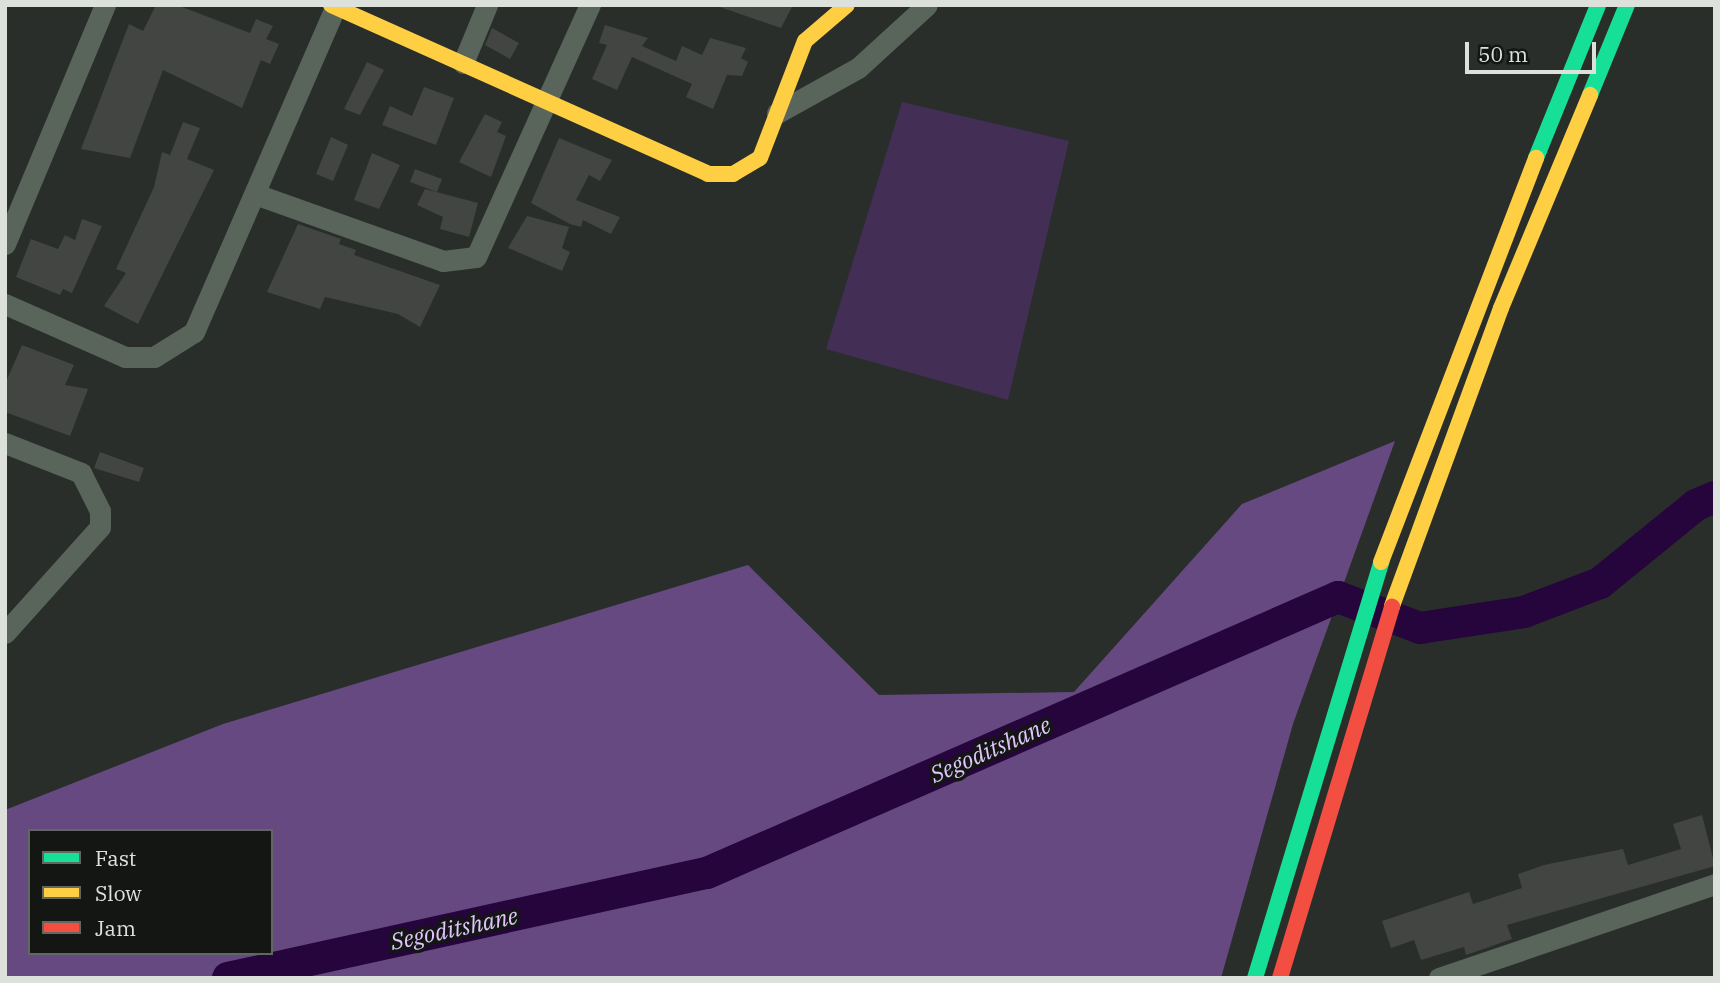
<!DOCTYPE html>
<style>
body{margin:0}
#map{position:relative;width:1720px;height:983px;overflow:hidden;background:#292e2a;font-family:"IBM Plex Serif",serif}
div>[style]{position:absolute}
.green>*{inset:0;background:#432e56}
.forest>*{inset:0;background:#664981}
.river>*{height:32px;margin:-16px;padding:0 16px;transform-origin:16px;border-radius:16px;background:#26043c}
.building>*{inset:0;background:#424542}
.street>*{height:21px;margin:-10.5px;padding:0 10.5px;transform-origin:10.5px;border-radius:10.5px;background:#59655a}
.fast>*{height:16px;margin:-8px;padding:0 8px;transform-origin:8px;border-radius:8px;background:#16e098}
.slow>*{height:16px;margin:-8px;padding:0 8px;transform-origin:8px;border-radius:8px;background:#ffcf43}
.jam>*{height:16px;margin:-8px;padding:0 8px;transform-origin:8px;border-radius:8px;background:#f24e42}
span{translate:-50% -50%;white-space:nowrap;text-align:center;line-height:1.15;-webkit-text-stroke:7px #131613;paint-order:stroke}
.water-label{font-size:23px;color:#e1c5fe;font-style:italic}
.frame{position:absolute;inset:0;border:7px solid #dce1dc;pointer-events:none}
.legend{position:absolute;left:28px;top:829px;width:245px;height:126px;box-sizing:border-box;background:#131613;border:2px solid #636763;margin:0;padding:9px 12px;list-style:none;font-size:21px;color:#dce1dc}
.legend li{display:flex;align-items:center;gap:14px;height:35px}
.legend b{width:35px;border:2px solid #636763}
.scale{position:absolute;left:1465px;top:42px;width:131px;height:32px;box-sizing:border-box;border:4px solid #dce1dc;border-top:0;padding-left:9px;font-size:21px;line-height:24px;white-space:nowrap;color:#dce1dc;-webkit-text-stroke:5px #131613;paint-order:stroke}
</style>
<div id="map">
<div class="green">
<i style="clip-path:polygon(902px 102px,1069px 141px,1008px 400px,826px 349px)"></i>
</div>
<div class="forest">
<i style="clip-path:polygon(evenodd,1395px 441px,1293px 724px,1221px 978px,5px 978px,5px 810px,223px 724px,748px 565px,879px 695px,1074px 692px,1242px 504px,1395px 441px,30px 831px,271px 831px,271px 953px,30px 953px,30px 831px)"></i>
</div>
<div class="river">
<i style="left:228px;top:978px;width:490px;rotate:-12.4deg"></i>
<i style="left:707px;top:873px;width:689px;rotate:-23.62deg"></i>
<i style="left:1338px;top:597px;width:88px;rotate:20.7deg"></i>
<i style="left:1420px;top:628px;width:105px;rotate:-8.7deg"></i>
<i style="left:1524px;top:612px;width:81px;rotate:-20.9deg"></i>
<i style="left:1600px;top:583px;width:124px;rotate:-39.1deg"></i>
<i style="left:1696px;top:505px;width:21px;rotate:-23deg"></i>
</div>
<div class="building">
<i style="clip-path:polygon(156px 5px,177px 5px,250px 33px,256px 19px,273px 26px,266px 39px,279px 44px,270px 64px,261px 60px,242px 108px,163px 70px,130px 158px,81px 149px,129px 24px,143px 31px)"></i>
<i style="clip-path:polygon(714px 5px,793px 5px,781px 28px)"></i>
<i style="clip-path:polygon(605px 25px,648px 38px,642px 46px,676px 61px,682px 46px,702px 55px,710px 38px,746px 48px,741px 58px,748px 62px,742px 76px,727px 75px,713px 109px,686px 97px,692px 84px,632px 57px,617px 90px,592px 79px,607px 45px,599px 43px)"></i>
<i style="clip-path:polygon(492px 28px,519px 43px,510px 59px,485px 45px)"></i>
<i style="clip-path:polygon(367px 62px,384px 70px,360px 115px,344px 109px)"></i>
<i style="clip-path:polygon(424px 87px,454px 98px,436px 145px,382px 125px,390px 106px,412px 116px)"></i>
<i style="clip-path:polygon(485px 114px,502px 122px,497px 132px,506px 136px,491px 177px,459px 162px)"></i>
<i style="clip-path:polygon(183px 122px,200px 128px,187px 159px,214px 170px,138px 324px,104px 306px,126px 273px,116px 269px,154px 187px,162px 152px,170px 155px)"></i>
<i style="clip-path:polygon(331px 137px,348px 145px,333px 181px,316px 174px)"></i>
<i style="clip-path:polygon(559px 138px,612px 160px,600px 181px,589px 175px,576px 200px,620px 217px,611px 234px,583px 220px,581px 227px,570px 224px,531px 203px)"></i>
<i style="clip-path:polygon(372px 153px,400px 165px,379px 209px,354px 200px)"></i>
<i style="clip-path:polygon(415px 169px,442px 179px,437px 192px,410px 182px)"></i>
<i style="clip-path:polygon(425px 189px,478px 203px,469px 237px,440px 229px,443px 217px,417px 205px)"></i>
<i style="clip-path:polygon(527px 216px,569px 227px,562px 248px,570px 252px,562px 271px,508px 248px)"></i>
<i style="clip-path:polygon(82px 219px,102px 226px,72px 293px,63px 289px,60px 295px,16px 277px,31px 239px,58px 249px,65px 235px,75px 240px)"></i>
<i style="clip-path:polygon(298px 224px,341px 239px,339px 244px,356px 250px,354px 255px,440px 285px,420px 327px,398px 314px,325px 297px,320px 309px,267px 292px)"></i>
<i style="clip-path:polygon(22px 345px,74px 365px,65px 385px,88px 389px,70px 436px,5px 412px,5px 384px)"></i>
<i style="clip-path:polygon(100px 452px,144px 468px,139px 482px,94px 468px)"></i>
<i style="clip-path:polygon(1702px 815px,1715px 866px,1507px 925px,1512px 939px,1466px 955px,1464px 947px,1421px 960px,1414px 940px,1391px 948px,1382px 921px,1469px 892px,1473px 904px,1522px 888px,1518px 874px,1544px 865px,1623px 849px,1628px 865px,1681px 849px,1673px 824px)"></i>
</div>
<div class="street">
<i style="left:463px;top:63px;width:63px;rotate:-67.5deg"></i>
<i style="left:777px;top:113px;width:93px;rotate:-29.1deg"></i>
<i style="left:858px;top:68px;width:93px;rotate:-42.4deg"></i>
<i style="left:258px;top:195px;width:196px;rotate:19.6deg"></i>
<i style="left:443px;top:261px;width:33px;rotate:-7deg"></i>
<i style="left:476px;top:257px;width:277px;rotate:-65.7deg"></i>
<i style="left:5px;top:244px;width:259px;rotate:-67.3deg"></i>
<i style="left:5px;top:304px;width:131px;rotate:23.8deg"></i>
<i style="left:125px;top:357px;width:29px"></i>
<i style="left:154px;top:357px;width:47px;rotate:-32deg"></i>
<i style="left:194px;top:332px;width:357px;rotate:-66.5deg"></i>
<i style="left:5px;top:443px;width:82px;rotate:21.5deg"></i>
<i style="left:81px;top:473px;width:42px;rotate:63.4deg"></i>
<i style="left:100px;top:511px;width:16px;rotate:90deg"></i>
<i style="left:100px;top:527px;width:142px;rotate:131.9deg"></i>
<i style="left:1439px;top:978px;width:292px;rotate:-18.8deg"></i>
</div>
<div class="fast">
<i style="left:1590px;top:95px;width:97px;rotate:-67.7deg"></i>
<i style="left:1536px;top:158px;width:165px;rotate:-67.9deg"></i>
<i style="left:1255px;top:978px;width:435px;rotate:-73.1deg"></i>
</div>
<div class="slow">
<i style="left:331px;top:5px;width:413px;rotate:24.1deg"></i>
<i style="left:708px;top:174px;width:25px"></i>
<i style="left:733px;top:174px;width:31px;rotate:-31deg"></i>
<i style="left:760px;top:158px;width:125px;rotate:-69deg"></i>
<i style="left:805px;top:41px;width:55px;rotate:-40.6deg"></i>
<i style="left:1381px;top:562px;width:433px;rotate:-69deg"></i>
<i style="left:1392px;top:606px;width:317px;rotate:-69.9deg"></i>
<i style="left:1501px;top:308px;width:231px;rotate:-67.3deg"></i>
</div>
<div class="jam">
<i style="left:1280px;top:978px;width:388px;rotate:-73.2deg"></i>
</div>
<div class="water-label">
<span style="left:990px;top:749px;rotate:-24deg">Segoditshane</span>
<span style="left:454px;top:928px;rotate:-12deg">Segoditshane</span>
</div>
<div class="frame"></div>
<ul class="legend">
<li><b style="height:9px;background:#16e098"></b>Fast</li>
<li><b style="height:9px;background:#ffcf43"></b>Slow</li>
<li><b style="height:9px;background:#f24e42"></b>Jam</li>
</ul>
<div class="scale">50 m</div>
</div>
